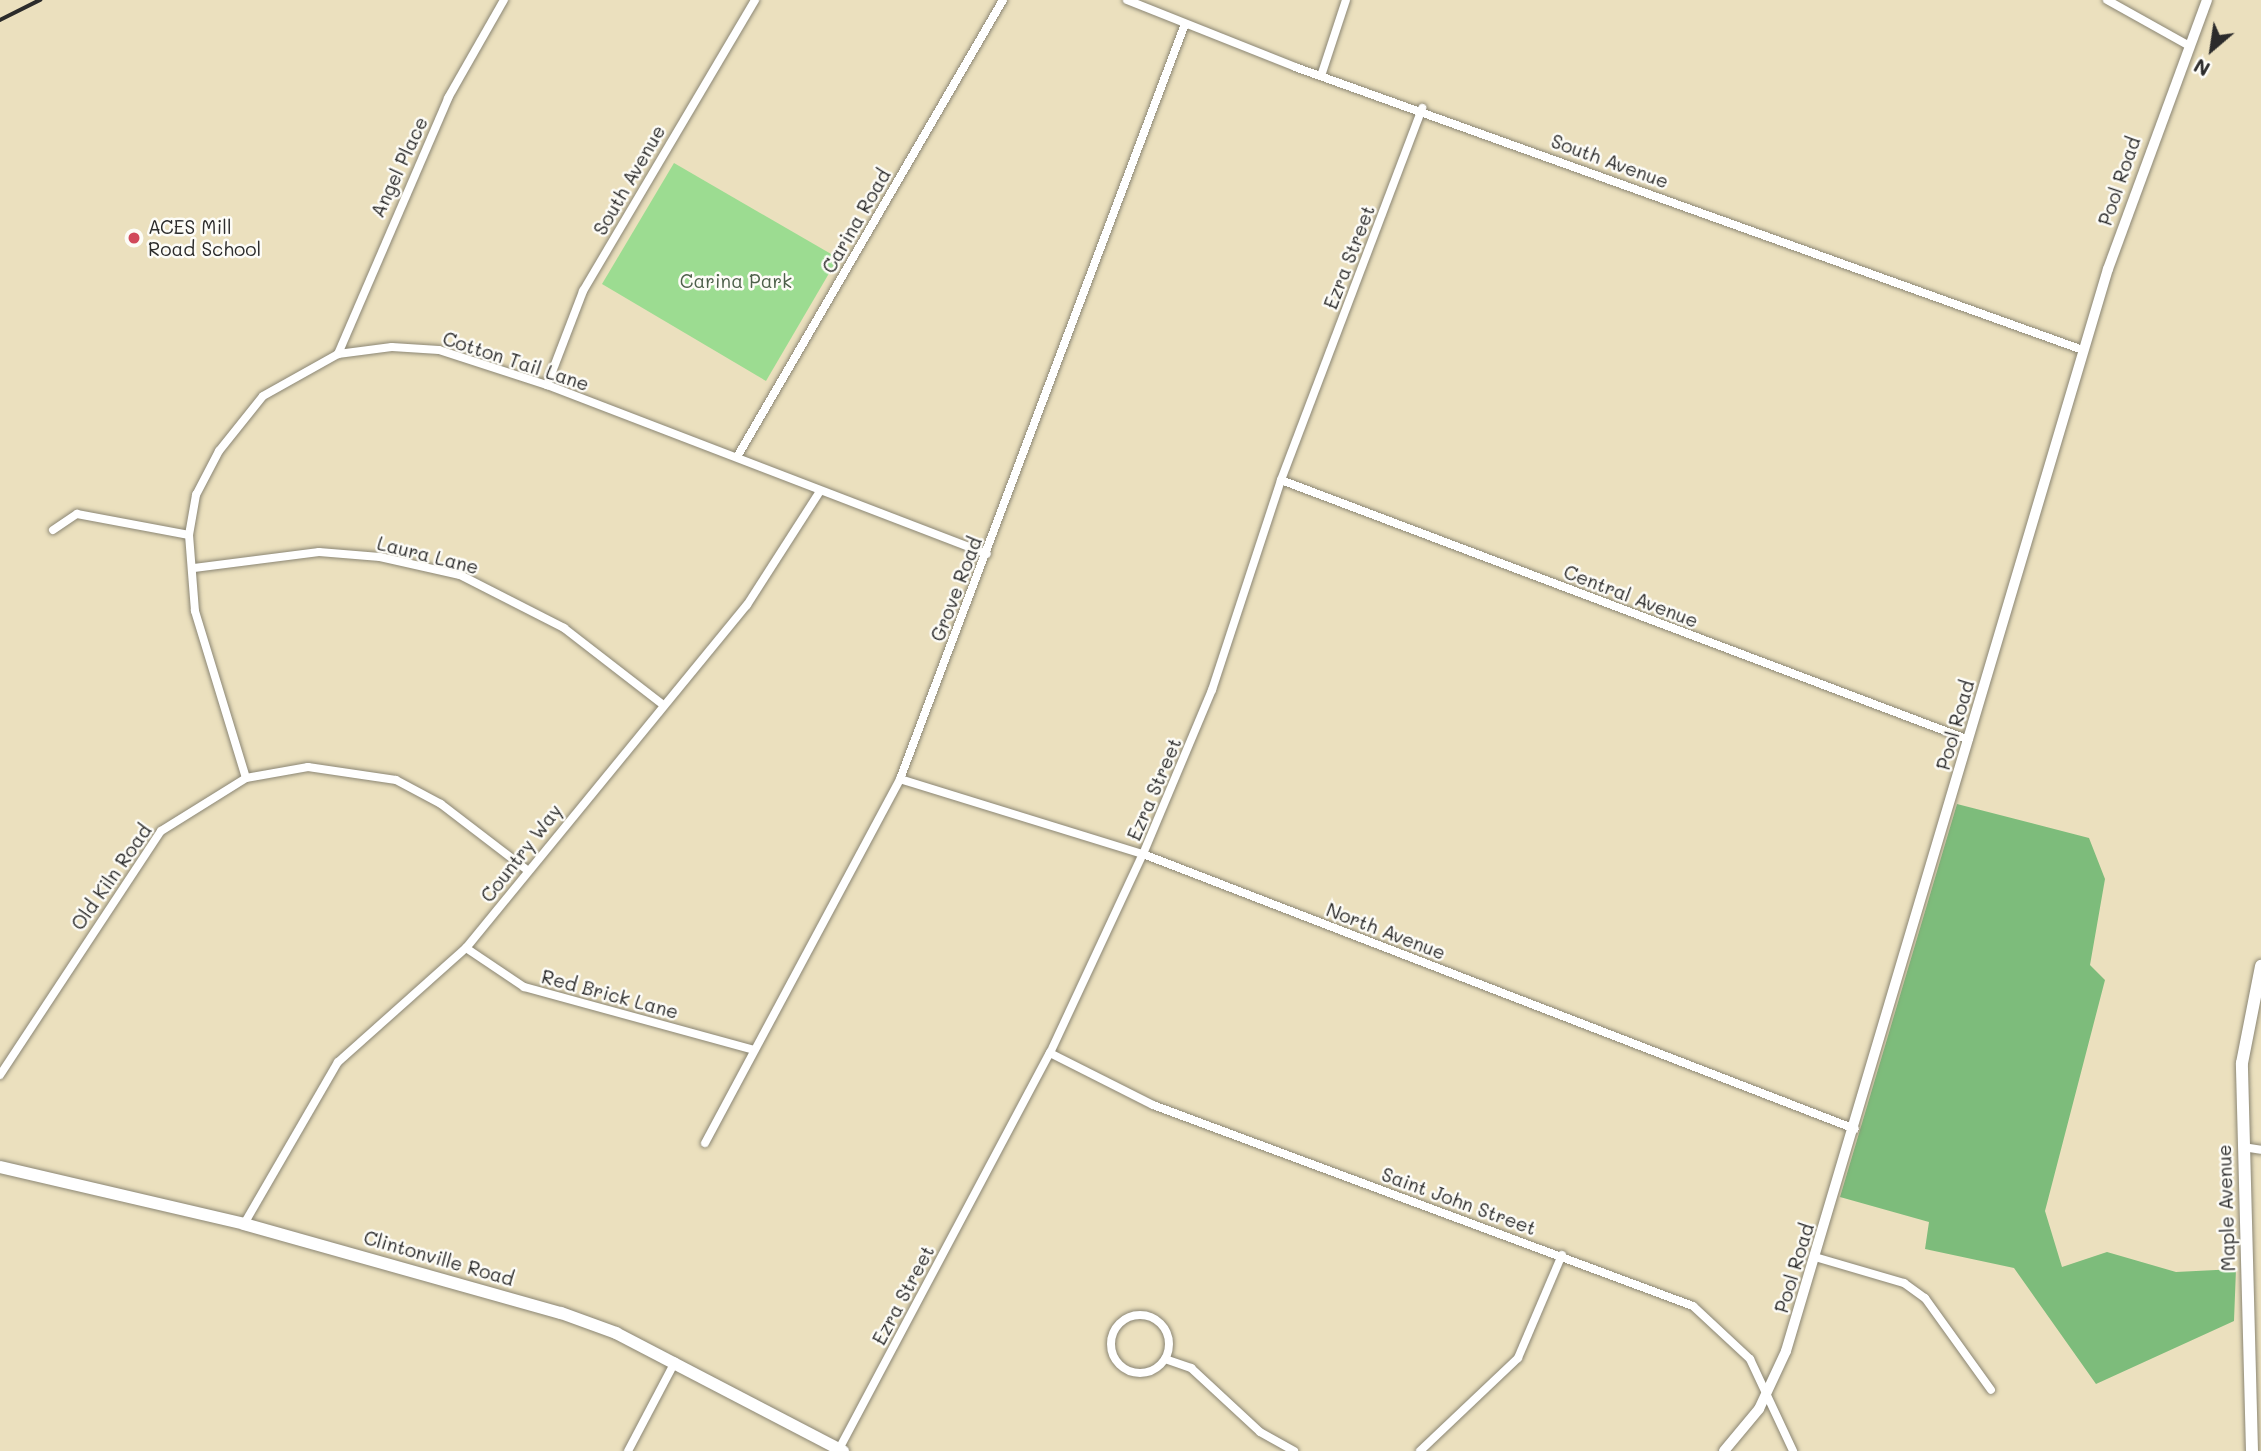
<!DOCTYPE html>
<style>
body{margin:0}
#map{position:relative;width:2261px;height:1451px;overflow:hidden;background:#ebe0be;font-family:Mali,sans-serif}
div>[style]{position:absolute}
.green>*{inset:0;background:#9cdc91}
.forest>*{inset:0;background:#7dbc7b}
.roads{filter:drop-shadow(0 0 2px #8b8674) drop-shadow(0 0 2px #8b8674)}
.minor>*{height:8px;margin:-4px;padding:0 4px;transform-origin:4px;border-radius:4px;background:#fff}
.minor>.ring{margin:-4px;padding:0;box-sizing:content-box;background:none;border:8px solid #fff;border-radius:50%}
.tertiary>*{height:10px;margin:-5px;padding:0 5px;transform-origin:5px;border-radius:5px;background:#fff}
.secondary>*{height:12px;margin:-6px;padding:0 6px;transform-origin:6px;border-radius:6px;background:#fff}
.rail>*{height:3.5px;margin:-1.75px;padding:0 1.75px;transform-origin:1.75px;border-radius:1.75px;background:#2b2b2b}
.dots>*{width:19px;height:19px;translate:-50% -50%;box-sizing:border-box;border:4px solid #fdfcf7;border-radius:50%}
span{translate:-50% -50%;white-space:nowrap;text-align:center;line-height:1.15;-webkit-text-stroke:5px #fdfcf7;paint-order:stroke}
.street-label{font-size:19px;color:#2b2b2b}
.poi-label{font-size:19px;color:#2b2b2b}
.left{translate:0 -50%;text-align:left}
.park-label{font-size:19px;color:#4d604a}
.north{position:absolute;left:2177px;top:14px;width:70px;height:70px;-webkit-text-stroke:5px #fdfcf7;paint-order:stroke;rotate:209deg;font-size:19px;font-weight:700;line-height:28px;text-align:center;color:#2b2b2b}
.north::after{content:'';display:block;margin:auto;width:24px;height:32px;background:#2b2b2b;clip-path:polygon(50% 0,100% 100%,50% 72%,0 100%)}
</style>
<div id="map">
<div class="green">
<i style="clip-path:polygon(674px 163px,838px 258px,766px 381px,602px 284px)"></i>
</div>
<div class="forest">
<i style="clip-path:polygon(1957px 804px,2089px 838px,2105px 879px,2090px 965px,2105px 980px,2045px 1211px,2062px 1267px,2107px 1252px,2176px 1272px,2236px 1269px,2234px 1321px,2096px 1384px,2014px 1268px,1925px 1249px,1929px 1222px,1840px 1197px)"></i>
</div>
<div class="roads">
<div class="minor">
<i style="left:1127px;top:0;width:181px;rotate:21.7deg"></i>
<i style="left:1295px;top:67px;width:837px;rotate:19.76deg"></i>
<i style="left:2107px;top:0;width:93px;rotate:29.1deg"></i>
<i style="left:1321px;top:76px;width:80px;rotate:-71.8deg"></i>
<i style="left:338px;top:354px;width:279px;rotate:-66.7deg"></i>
<i style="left:448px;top:98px;width:113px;rotate:-60.3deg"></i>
<i style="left:547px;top:385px;width:101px;rotate:-69deg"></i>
<i style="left:583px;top:291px;width:338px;rotate:-59.4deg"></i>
<i style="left:737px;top:457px;width:529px;rotate:-59.8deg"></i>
<i style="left:1281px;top:480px;width:735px;rotate:20.7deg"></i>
<i style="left:53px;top:530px;width:29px;rotate:-34deg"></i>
<i style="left:77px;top:514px;width:114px;rotate:10.6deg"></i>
<i style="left:194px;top:568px;width:126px;rotate:-7.3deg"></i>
<i style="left:319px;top:552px;width:61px;rotate:4.7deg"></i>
<i style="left:380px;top:557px;width:82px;rotate:12.7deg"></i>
<i style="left:460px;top:575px;width:117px;rotate:27deg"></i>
<i style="left:564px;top:628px;width:124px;rotate:37.8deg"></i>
<i style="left:246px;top:778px;width:175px;rotate:-107deg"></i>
<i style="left:195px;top:611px;width:76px;rotate:-94.5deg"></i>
<i style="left:189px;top:535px;width:41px;rotate:-80.1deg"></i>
<i style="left:196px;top:495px;width:50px;rotate:-62.4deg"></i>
<i style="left:219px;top:451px;width:70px;rotate:-51.3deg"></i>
<i style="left:263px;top:396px;width:86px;rotate:-29.2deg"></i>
<i style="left:338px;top:354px;width:54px;rotate:-7.4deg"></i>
<i style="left:392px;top:347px;width:47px;rotate:3.7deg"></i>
<i style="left:439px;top:350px;width:114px;rotate:18deg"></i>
<i style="left:547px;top:385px;width:471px;rotate:21deg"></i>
<i style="left:900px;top:779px;width:254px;rotate:17.2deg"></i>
<i style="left:1143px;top:854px;width:763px;rotate:21.12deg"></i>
<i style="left:466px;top:948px;width:70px;rotate:33.9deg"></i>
<i style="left:524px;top:987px;width:238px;rotate:15.3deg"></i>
<i style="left:1050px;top:1053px;width:115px;rotate:26.8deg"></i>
<i style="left:1153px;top:1105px;width:576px;rotate:20.42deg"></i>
<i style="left:1693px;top:1306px;width:78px;rotate:42.9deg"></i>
<i style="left:1750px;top:1359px;width:102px;rotate:64.9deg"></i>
<i style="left:0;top:1075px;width:292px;rotate:-56.6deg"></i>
<i style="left:161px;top:831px;width:100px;rotate:-31.9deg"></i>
<i style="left:246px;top:778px;width:63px;rotate:-10.1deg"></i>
<i style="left:308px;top:767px;width:89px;rotate:8.4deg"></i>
<i style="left:396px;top:780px;width:51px;rotate:28.1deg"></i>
<i style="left:441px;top:804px;width:108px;rotate:37.5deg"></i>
<i style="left:705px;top:1143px;width:413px;rotate:-61.8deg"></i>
<i style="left:900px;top:779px;width:807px;rotate:-69.32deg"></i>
<i style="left:2243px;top:1147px;width:18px;rotate:9deg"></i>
<i style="left:244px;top:1224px;width:187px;rotate:-59.9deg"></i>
<i style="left:338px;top:1062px;width:171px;rotate:-41.7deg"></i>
<i style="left:466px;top:948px;width:443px;rotate:-50.7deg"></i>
<i style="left:747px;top:605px;width:133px;rotate:-57.3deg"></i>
<i style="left:1815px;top:1257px;width:93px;rotate:16.3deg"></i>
<i style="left:1904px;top:1283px;width:26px;rotate:36deg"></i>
<i style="left:1925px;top:1298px;width:113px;rotate:54.3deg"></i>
<i class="ring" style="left:1111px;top:1315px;width:50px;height:50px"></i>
<i style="left:1165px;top:1359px;width:28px;rotate:19deg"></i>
<i style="left:1191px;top:1368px;width:94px;rotate:42.8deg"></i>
<i style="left:1260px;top:1432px;width:39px;rotate:29deg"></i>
<i style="left:839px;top:1449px;width:449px;rotate:-62deg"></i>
<i style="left:1050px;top:1053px;width:220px;rotate:-65deg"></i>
<i style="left:1143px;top:854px;width:178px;rotate:-67.2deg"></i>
<i style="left:1212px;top:690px;width:221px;rotate:-71.8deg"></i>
<i style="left:1281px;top:480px;width:398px;rotate:-69.2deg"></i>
<i style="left:628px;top:1451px;width:101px;rotate:-62.2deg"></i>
<i style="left:1420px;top:1451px;width:135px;rotate:-43.5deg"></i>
<i style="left:1518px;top:1358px;width:112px;rotate:-66.9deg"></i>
</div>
<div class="tertiary">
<i style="left:1724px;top:1451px;width:55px;rotate:-50.2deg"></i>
<i style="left:1759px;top:1409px;width:64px;rotate:-65deg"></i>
<i style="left:1786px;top:1351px;width:1129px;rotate:-73.43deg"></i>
<i style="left:2108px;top:269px;width:287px;rotate:-69.8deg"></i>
</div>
<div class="secondary">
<i style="left:0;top:1167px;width:251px;rotate:13.1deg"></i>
<i style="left:244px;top:1224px;width:329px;rotate:15.7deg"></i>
<i style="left:561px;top:1313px;width:59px;rotate:20deg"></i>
<i style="left:616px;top:1333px;width:256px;rotate:27.5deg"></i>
<i style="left:2252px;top:1451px;width:388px;rotate:-91.5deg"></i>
<i style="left:2242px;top:1063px;width:99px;rotate:-78.9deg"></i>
</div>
</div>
<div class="rail">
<i style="left:0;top:20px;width:45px;rotate:-26.6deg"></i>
</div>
<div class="dots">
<i style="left:134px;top:238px;background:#d1495b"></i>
</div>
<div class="street-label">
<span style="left:1610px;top:161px;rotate:20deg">South Avenue</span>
<span style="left:399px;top:167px;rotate:-65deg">Angel Place</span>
<span style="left:629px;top:180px;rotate:-60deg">South Avenue</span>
<span style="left:2119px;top:181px;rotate:-71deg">Pool Road</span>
<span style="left:856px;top:221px;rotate:-60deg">Carina Road</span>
<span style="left:1349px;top:257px;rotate:-69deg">Ezra Street</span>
<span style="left:516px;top:361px;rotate:18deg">Cotton Tail Lane</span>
<span style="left:428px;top:555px;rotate:14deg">Laura Lane</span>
<span style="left:956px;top:589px;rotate:-69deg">Grove Road</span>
<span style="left:1631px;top:596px;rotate:21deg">Central Avenue</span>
<span style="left:1955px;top:725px;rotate:-74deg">Pool Road</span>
<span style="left:1154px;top:789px;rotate:-67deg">Ezra Street</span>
<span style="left:521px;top:853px;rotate:-52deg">Country Way</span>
<span style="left:111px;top:877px;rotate:-55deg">Old Kiln Road</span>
<span style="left:1386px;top:931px;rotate:21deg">North Avenue</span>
<span style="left:610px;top:994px;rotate:15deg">Red Brick Lane</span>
<span style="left:1459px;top:1201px;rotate:20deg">Saint John Street</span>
<span style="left:2226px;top:1208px;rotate:-92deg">Maple Avenue</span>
<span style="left:439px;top:1258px;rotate:16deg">Clintonville Road</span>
<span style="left:1794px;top:1268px;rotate:-73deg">Pool Road</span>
<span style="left:903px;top:1295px;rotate:-62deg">Ezra Street</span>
</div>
<div class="poi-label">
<span class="left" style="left:148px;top:238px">ACES Mill<br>Road School</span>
</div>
<div class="park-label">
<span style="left:736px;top:281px">Carina Park</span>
</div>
<div class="north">N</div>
</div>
